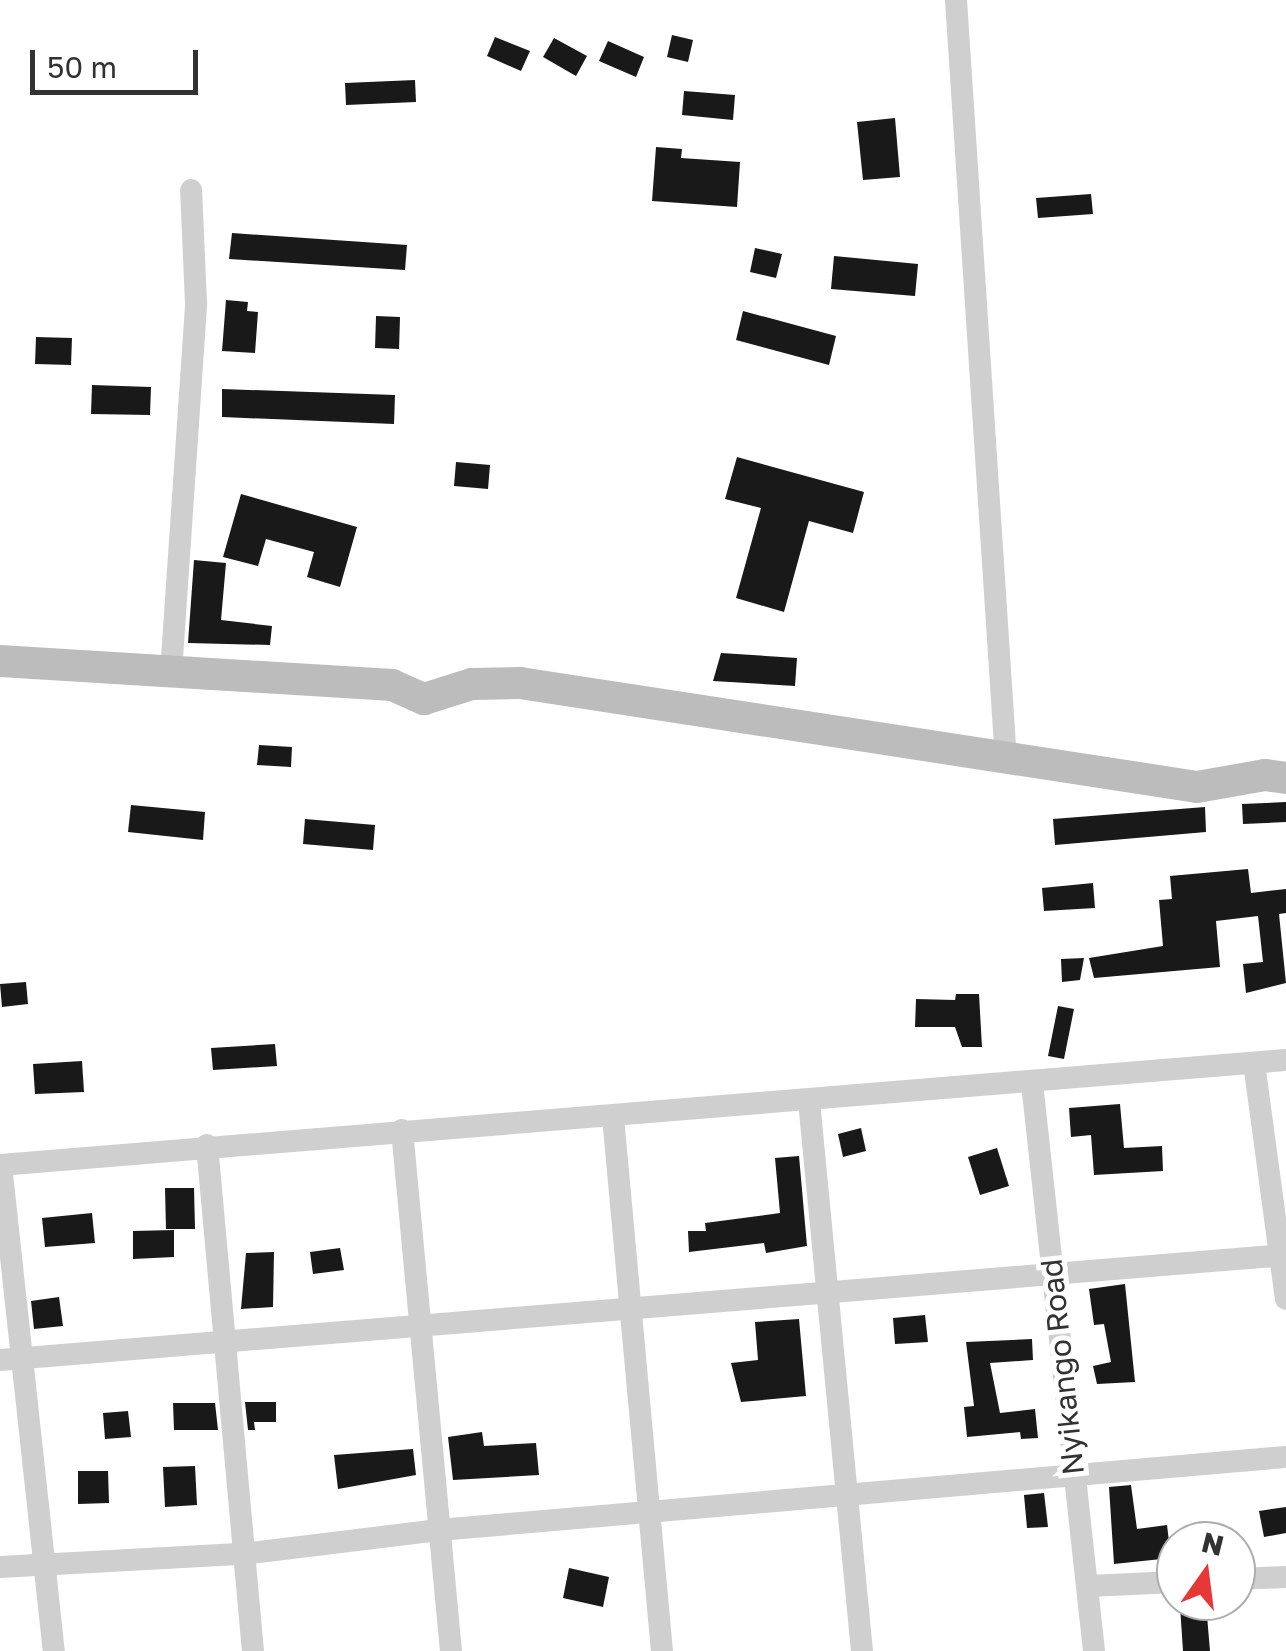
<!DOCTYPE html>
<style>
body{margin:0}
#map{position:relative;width:1286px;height:1651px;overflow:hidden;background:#fff;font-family:"Golos Text",sans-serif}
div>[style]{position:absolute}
.building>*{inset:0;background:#191919}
.street>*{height:22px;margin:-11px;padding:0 11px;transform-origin:11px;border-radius:11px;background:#cfcfcf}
.secondary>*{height:32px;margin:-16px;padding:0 16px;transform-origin:16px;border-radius:16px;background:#bcbcbc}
span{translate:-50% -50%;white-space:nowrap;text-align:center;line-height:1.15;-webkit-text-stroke:10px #fff;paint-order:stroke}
.street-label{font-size:30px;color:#323232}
.north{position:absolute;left:1156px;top:1521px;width:100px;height:100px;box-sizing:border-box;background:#fff;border:2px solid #adadad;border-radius:50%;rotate:14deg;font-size:28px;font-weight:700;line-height:40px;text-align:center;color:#323232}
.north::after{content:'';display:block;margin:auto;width:35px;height:45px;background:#e63837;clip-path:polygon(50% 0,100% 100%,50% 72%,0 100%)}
.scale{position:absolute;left:30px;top:50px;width:168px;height:45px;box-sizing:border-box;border:5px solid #323232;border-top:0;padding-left:12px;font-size:30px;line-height:35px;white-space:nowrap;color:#323232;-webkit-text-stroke:8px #fff;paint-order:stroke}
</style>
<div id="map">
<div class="building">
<i style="clip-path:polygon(672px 35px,693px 40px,688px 62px,667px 57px)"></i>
<i style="clip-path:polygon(495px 37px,530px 51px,521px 71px,487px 56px)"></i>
<i style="clip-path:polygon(554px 38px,587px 56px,576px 76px,543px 57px)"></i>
<i style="clip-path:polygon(608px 41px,644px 57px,636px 77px,599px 61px)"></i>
<i style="clip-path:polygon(415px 80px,416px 102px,346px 105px,345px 83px)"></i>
<i style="clip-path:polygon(684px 91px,735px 95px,733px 120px,682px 115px)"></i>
<i style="clip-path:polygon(895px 118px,900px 177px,863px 180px,857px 122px)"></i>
<i style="clip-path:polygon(656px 147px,682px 149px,681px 158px,740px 162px,737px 207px,652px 201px)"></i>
<i style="clip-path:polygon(1091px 194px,1093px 214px,1038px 218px,1036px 198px)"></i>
<i style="clip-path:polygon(232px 233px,407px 245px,405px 270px,229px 259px)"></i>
<i style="clip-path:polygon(755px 248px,782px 254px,776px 278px,750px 272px)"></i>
<i style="clip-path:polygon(834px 256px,918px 264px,915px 296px,831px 289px)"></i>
<i style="clip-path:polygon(226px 300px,248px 302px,247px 311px,258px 312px,255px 353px,222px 351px)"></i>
<i style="clip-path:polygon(743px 311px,836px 336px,829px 365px,736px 340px)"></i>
<i style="clip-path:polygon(376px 316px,400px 317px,399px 349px,375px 348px)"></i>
<i style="clip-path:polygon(36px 337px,72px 338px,71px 365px,35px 364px)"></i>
<i style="clip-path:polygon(92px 385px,151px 387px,150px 415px,91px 414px)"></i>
<i style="clip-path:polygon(222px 389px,395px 395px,394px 424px,222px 417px)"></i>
<i style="clip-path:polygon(737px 457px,864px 492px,853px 533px,809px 521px,784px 612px,736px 598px,761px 508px,725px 499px)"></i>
<i style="clip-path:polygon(456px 462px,490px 465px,488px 489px,454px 486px)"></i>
<i style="clip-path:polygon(241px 494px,357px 527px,340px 587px,307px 577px,314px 552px,266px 539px,258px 566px,223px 557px)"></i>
<i style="clip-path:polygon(194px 560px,226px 563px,221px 620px,272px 626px,270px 645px,188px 643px)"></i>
<i style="clip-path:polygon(721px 653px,797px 658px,795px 686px,713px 681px)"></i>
<i style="clip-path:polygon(259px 745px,292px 747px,291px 767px,257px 765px)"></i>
<i style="clip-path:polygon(1286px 802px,1286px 822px,1243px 824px,1242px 804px)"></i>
<i style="clip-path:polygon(131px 805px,205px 812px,203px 840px,128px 832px)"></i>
<i style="clip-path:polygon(1205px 807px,1206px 832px,1055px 845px,1053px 819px)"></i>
<i style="clip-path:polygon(305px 819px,375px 825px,373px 850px,303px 844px)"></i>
<i style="clip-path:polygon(1248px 869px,1251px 893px,1286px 889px,1286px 913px,1279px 914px,1286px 983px,1246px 993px,1243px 964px,1263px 962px,1258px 916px,1216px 921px,1220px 967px,1094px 978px,1089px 958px,1163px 946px,1159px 900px,1172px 899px,1170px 876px)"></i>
<i style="clip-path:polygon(1093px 883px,1095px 908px,1044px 911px,1042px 888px)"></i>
<i style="clip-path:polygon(1084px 958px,1080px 980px,1062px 982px,1061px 959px)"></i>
<i style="clip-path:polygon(26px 982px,28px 1004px,2px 1007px,0 984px)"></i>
<i style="clip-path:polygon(956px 994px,979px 994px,982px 1047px,962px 1047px,955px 1027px,915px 1027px,916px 999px,955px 1000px)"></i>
<i style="clip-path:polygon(1058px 1006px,1074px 1009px,1064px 1059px,1048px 1056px)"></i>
<i style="clip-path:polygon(275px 1044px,277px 1066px,213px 1070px,211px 1048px)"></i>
<i style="clip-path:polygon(82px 1061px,84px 1092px,35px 1094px,33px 1064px)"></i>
<i style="clip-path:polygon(1120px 1104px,1124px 1148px,1162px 1146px,1163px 1171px,1094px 1175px,1091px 1135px,1071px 1137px,1069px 1108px)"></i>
<i style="clip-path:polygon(861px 1128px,866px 1151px,843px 1157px,838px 1134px)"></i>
<i style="clip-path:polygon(997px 1148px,1009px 1186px,980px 1195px,968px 1157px)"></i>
<i style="clip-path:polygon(799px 1156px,807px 1246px,766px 1253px,764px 1243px,689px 1252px,688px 1231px,706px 1231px,705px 1223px,780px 1213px,775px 1158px)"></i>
<i style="clip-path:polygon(165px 1188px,194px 1188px,195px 1229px,166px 1229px)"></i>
<i style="clip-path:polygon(92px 1213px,95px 1243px,45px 1247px,42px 1218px)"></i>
<i style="clip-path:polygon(174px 1230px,174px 1257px,133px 1259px,133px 1231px)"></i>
<i style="clip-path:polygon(340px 1248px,344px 1270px,313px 1274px,310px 1252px)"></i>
<i style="clip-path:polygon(274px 1252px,273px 1307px,241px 1309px,246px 1253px)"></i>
<i style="clip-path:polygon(1125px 1284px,1135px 1382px,1097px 1384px,1093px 1366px,1111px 1362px,1104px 1324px,1094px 1325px,1089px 1289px)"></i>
<i style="clip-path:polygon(59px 1297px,63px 1326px,34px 1329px,31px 1301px)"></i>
<i style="clip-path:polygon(925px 1315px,928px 1342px,895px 1344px,893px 1318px)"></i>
<i style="clip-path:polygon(799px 1319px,806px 1396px,741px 1402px,731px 1363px,758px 1360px,755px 1322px)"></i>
<i style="clip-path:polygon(1032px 1339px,1033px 1360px,990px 1363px,1000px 1413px,1035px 1409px,1038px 1438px,1021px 1439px,1020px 1432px,967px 1437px,964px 1407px,974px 1406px,966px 1342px)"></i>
<i style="clip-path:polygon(245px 1402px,276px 1402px,276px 1422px,254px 1422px,255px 1430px,248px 1430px)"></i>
<i style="clip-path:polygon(173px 1403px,215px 1403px,218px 1430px,174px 1430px)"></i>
<i style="clip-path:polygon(128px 1411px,131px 1437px,105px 1439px,103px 1413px)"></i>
<i style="clip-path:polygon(482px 1432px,484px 1446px,536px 1443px,539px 1475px,453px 1480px,448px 1437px)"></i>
<i style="clip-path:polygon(413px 1449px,416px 1475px,338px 1489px,334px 1455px)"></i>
<i style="clip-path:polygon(195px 1466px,197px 1505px,165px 1507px,163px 1467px)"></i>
<i style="clip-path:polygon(78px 1471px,108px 1471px,109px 1503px,78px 1504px)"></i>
<i style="clip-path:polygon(1131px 1485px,1137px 1529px,1167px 1525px,1171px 1558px,1114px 1564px,1109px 1487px)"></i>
<i style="clip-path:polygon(1044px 1493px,1048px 1527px,1027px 1528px,1024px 1495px)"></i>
<i style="clip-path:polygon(1286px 1507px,1286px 1533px,1264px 1537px,1259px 1511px)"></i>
<i style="clip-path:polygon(569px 1568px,609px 1577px,603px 1607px,563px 1598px)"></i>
<i style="clip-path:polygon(1206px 1604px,1210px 1651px,1183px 1651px,1180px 1606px)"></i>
</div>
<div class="street">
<i style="left:956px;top:0;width:762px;rotate:86.24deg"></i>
<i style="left:171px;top:673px;width:371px;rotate:-86.1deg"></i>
<i style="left:196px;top:303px;width:113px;rotate:-92.5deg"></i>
<i style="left:1254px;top:1063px;width:238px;rotate:82.3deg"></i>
<i style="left:1032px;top:1083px;width:571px;rotate:83.77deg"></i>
<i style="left:809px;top:1101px;width:553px;rotate:84.5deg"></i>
<i style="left:613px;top:1117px;width:536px;rotate:84.76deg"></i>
<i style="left:402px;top:1130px;width:523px;rotate:84.63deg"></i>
<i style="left:207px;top:1145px;width:508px;rotate:84.81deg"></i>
<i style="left:0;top:1165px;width:1290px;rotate:-4.67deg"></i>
<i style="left:1px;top:1165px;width:489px;rotate:83.8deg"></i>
<i style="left:0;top:1360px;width:1290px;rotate:-4.67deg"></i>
<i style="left:0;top:1567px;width:243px;rotate:-3.1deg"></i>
<i style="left:243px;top:1554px;width:197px;rotate:-7deg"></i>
<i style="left:439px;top:1530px;width:850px;rotate:-4.93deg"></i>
<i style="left:1236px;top:1579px;width:50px;rotate:-2.3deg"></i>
<i style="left:1088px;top:1586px;width:88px;rotate:-2.6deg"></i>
</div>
<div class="secondary">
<i style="left:0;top:661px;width:393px;rotate:3.5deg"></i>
<i style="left:392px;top:685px;width:35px;rotate:24deg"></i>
<i style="left:424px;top:699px;width:50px;rotate:-17.4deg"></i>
<i style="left:472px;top:684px;width:48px;rotate:-1.2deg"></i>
<i style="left:520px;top:683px;width:685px;rotate:8.73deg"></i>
<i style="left:1197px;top:787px;width:69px;rotate:-10deg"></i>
<i style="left:1265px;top:775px;width:21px;rotate:8deg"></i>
</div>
<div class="street-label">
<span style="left:1062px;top:1367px;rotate:-96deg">Nyikango Road</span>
</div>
<div class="north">N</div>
<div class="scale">50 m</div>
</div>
